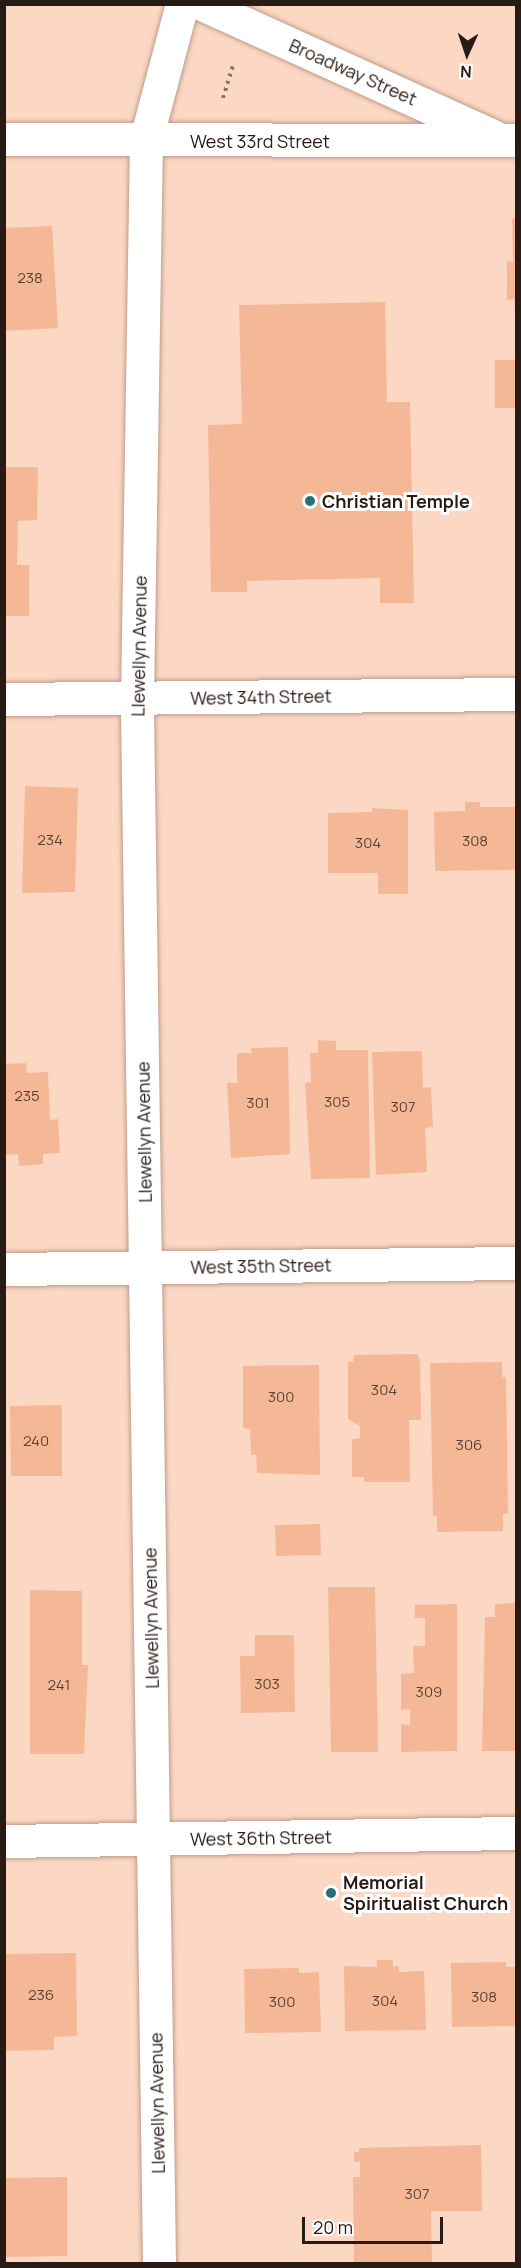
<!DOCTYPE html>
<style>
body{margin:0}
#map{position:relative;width:521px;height:2268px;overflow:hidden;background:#fcd7c4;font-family:Manrope,sans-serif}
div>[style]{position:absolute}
.building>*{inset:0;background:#f5b897}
.path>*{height:4px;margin-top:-2px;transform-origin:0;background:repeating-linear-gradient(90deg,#8b7266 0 3px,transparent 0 7.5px)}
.roads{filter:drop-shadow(0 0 2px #bf9c8a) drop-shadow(0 0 2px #bf9c8a)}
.street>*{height:33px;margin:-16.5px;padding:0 16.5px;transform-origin:16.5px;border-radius:16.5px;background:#fff}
.secondary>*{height:33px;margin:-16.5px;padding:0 16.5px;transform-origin:16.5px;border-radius:16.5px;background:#fff}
.dots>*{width:16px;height:16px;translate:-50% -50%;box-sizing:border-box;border:3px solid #fff;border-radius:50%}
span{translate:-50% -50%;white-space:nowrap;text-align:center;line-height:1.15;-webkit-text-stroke:6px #fff;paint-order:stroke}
.number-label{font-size:15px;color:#5b4235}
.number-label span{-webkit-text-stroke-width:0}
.street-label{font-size:18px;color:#281b14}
.poi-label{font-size:18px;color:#281b14;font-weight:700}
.left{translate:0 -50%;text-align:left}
.frame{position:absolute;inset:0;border:6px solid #281b14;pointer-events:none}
.north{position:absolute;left:437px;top:24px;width:60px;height:60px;-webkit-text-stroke:4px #fff;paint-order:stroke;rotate:183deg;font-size:16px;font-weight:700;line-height:24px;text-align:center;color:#281b14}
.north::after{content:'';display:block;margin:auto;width:21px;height:27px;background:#281b14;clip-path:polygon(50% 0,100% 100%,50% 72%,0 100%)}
.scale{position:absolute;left:302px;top:2217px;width:141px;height:27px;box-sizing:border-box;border:3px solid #281b14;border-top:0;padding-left:8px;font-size:18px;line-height:21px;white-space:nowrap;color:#281b14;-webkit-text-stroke:4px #fff;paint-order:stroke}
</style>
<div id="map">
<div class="building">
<i style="clip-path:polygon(512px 218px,516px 218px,516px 330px,514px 299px,507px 300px,507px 261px,513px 262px)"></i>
<i style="clip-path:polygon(52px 226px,58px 328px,4px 331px,4px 228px)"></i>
<i style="clip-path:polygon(385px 302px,387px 402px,410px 402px,414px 603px,380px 603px,380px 578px,247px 581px,247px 592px,211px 592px,208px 425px,242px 424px,239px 305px)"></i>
<i style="clip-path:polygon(495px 360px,516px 360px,516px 408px,495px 408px)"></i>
<i style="clip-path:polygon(4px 467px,38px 467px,37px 520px,18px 521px,17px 565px,29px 565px,29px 616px,4px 616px)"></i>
<i style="clip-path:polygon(25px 786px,78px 788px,75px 892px,22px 893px)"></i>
<i style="clip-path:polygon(465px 802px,480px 802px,480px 807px,515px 807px,516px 870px,435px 871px,434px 812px,465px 811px)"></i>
<i style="clip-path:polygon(372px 808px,408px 810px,408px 894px,378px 894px,378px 873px,328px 873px,328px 813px,372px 812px)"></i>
<i style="clip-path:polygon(318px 1040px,336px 1041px,336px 1050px,368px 1050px,370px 1178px,311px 1179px,305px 1083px,311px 1082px,310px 1053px,318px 1053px)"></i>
<i style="clip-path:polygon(288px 1047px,290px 1154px,231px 1158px,227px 1083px,237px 1083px,237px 1053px,252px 1053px,251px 1048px)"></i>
<i style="clip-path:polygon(422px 1051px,423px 1088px,431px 1087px,433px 1127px,425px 1128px,427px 1172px,376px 1175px,372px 1052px)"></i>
<i style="clip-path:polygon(26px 1063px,27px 1073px,48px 1072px,50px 1120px,58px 1119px,60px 1153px,43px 1154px,43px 1164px,19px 1166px,18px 1154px,4px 1155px,4px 1064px)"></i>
<i style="clip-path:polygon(417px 1354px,420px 1360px,421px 1420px,409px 1420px,410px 1482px,364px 1482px,364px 1477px,352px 1477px,352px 1439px,360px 1438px,360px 1426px,348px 1419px,348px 1362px,353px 1362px,354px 1355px)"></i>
<i style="clip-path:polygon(502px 1362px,502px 1377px,506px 1377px,508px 1513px,503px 1514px,503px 1531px,437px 1532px,437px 1516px,433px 1516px,430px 1363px)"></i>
<i style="clip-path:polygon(319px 1365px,320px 1475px,257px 1473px,256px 1455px,251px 1455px,250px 1429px,243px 1428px,243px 1366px)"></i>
<i style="clip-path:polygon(62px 1405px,62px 1476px,11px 1476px,10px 1406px)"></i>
<i style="clip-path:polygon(320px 1524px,321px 1555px,276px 1556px,275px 1525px)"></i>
<i style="clip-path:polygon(328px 1587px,375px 1587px,378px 1752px,331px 1752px)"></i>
<i style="clip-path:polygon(30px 1590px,82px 1591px,82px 1665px,88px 1665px,84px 1754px,30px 1754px)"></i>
<i style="clip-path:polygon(516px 1603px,516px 1751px,482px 1751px,485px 1617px,495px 1617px,495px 1604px)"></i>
<i style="clip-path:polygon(457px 1604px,457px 1751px,401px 1752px,401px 1724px,410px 1725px,410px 1709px,401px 1710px,401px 1674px,414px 1673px,413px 1646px,425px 1646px,425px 1618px,415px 1618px,415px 1605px)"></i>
<i style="clip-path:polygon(255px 1635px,294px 1635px,295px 1712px,241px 1713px,240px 1656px,255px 1656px)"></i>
<i style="clip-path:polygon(76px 1953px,77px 2036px,54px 2037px,54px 2050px,4px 2051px,4px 1954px)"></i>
<i style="clip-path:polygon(377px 1960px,393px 1960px,393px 1967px,399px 1966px,399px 1972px,424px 1971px,426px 2030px,345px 2031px,344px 1966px,377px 1967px)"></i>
<i style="clip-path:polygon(506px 1962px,506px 1967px,516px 1967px,516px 2026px,452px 2027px,451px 1963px)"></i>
<i style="clip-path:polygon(299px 1968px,299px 1973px,319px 1972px,321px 2032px,245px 2033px,244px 1969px)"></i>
<i style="clip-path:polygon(481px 2145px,482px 2211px,431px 2211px,432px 2264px,354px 2264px,353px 2177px,360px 2177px,360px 2161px,354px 2162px,354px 2152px,359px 2152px,359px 2148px)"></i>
<i style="clip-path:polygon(67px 2177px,67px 2256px,4px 2257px,4px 2178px)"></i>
</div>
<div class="path">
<i style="left:223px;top:98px;width:34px;rotate:-73deg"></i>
</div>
<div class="roads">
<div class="street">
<i style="left:202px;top:4px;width:320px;rotate:24.4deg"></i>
<i style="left:4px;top:139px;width:512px;rotate:0.11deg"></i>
<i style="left:4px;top:699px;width:512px;rotate:-0.56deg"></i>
<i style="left:4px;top:1841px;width:512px;rotate:-0.9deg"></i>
</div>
<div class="secondary">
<i style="left:4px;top:1269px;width:512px;rotate:-0.67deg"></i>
<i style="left:159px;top:2264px;width:1565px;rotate:-90.81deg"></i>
<i style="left:137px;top:699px;width:560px;rotate:-89.08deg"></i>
<i style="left:146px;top:139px;width:140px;rotate:-75.1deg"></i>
</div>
</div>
<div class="dots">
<i style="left:310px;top:501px;background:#257074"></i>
<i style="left:331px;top:1893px;background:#257074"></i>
</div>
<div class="number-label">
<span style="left:30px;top:278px">238</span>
<span style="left:50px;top:840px">234</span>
<span style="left:475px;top:841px">308</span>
<span style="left:368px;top:843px">304</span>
<span style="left:27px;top:1096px">235</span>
<span style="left:337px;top:1102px">305</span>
<span style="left:258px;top:1103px">301</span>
<span style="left:403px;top:1107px">307</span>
<span style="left:384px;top:1390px">304</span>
<span style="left:281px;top:1397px">300</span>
<span style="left:36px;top:1441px">240</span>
<span style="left:469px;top:1445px">306</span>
<span style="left:267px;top:1684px">303</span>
<span style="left:59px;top:1685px">241</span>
<span style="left:429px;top:1692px">309</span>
<span style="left:41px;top:1995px">236</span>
<span style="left:484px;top:1997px">308</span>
<span style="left:385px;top:2001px">304</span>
<span style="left:282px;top:2002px">300</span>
<span style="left:417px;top:2194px">307</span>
</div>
<div class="street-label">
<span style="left:353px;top:72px;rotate:24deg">Broadway Street</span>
<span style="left:260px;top:141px">West 33rd Street</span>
<span style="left:139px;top:646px;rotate:-89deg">Llewellyn Avenue</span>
<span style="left:261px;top:697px;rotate:-1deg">West 34th Street</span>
<span style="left:144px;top:1132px;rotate:-91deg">Llewellyn Avenue</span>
<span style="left:261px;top:1266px;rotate:-1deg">West 35th Street</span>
<span style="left:151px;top:1618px;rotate:-91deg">Llewellyn Avenue</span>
<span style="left:261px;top:1838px;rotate:-1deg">West 36th Street</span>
<span style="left:157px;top:2103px;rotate:-91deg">Llewellyn Avenue</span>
</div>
<div class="poi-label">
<span class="left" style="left:322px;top:501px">Christian Temple</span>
<span class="left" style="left:343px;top:1893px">Memorial<br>Spiritualist Church</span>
</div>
<div class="frame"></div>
<div class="north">N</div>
<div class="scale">20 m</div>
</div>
